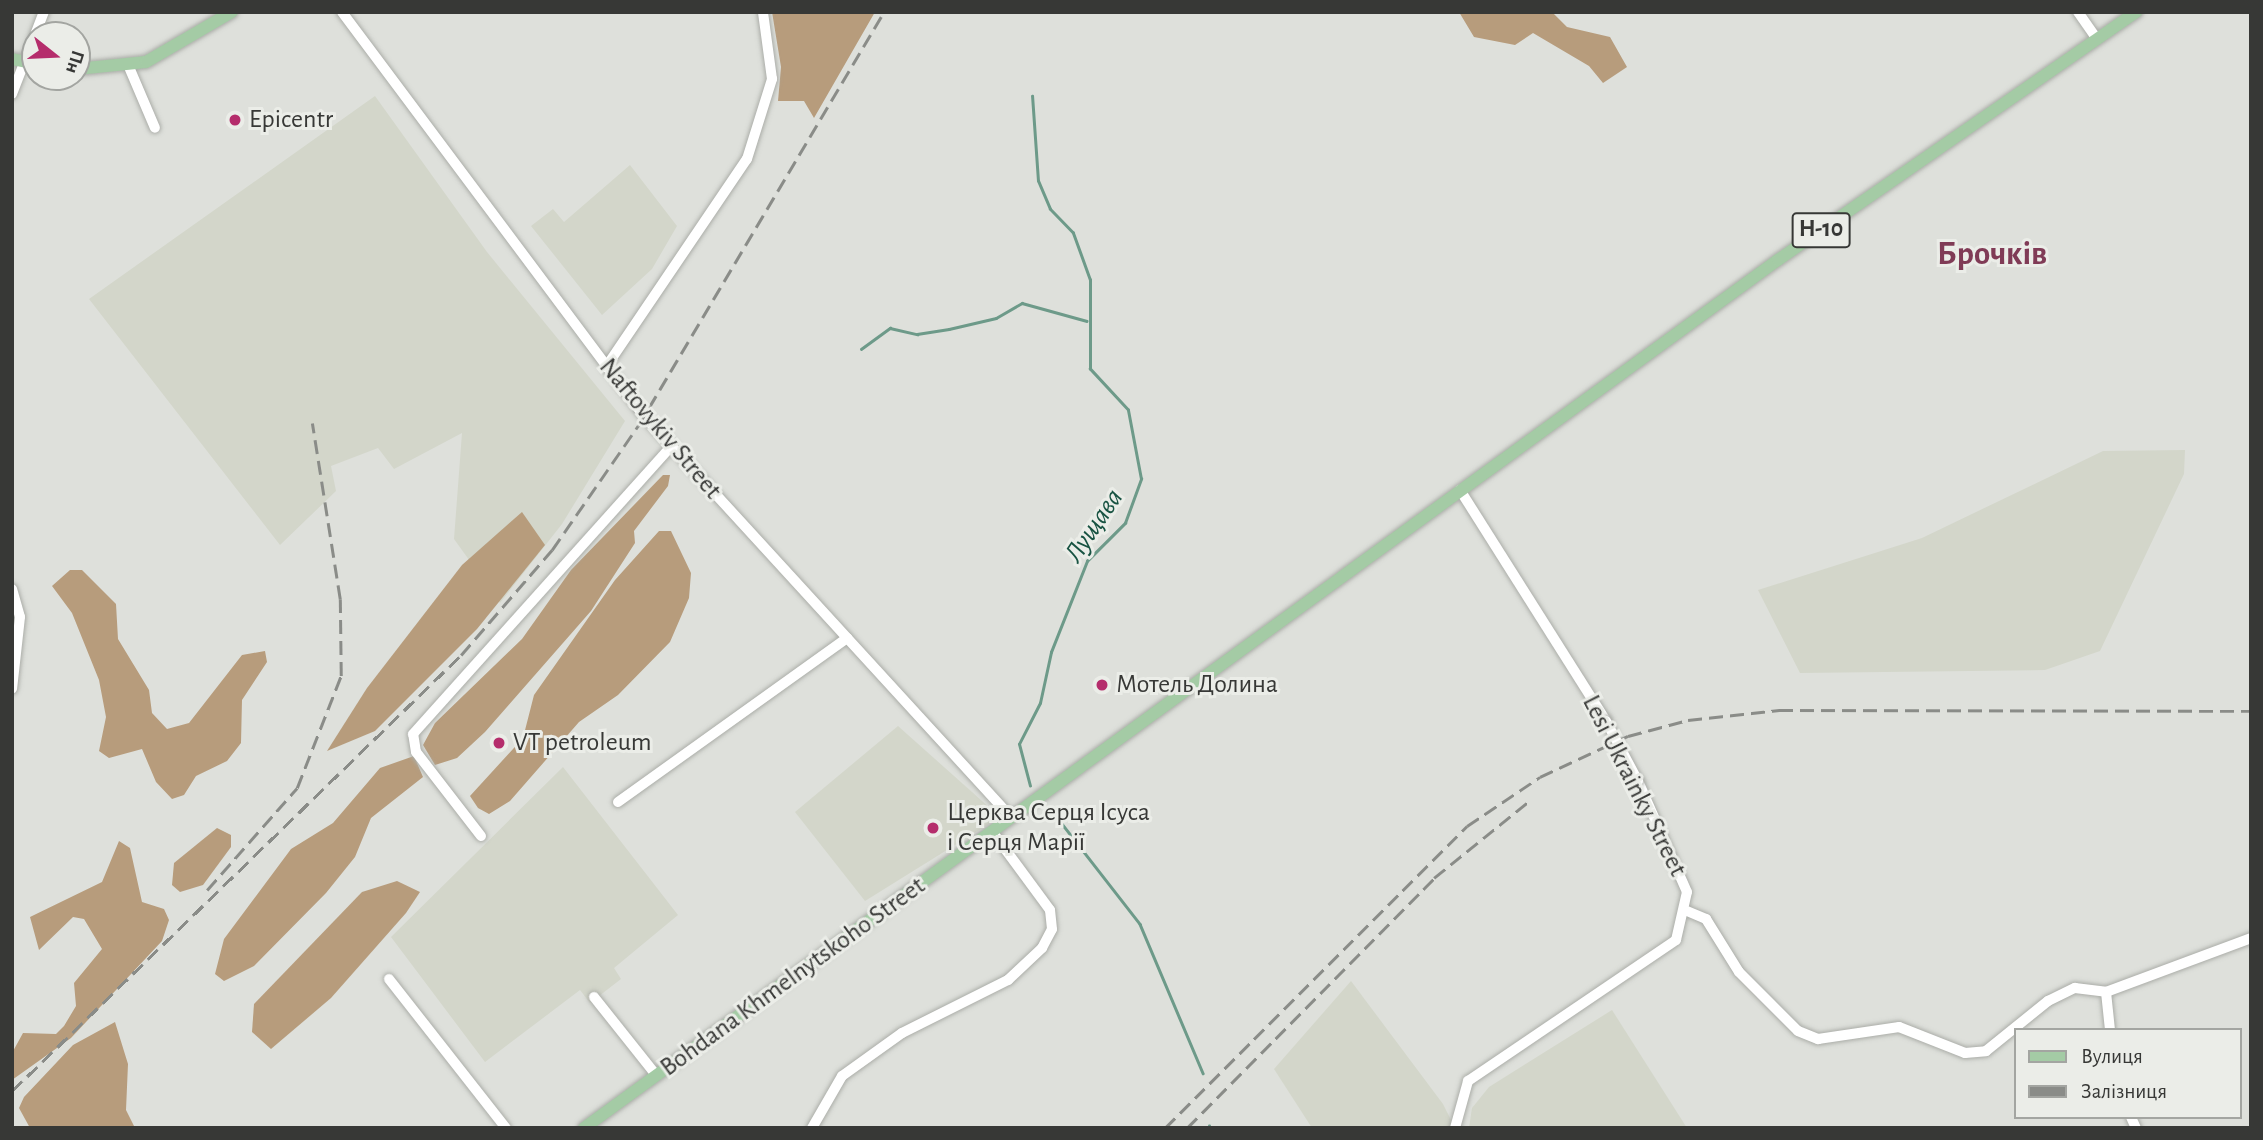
<!DOCTYPE html>
<meta charset="utf-8">
<style>
body{margin:0}
#map{position:relative;width:2263px;height:1140px;overflow:hidden;background:#dee0db;font-family:"Alegreya Sans",sans-serif}
div>[style]{position:absolute}
.built>*{inset:0;background:#d3d6ca}
.forest>*{inset:0;background:#b79c7c}
.stream>*{height:2.5px;margin:-1.25px;padding:0 1.25px;transform-origin:1.25px;border-radius:1.25px;background:#6d9a89}
.roads{filter:drop-shadow(0 0 2px #abada8) drop-shadow(0 0 2px #abada8)}
.minor>*{height:10px;margin:-5px;padding:0 5px;transform-origin:5px;border-radius:5px;background:#fff}
.major>*{height:12px;margin:-6px;padding:0 6px;transform-origin:6px;border-radius:6px;background:#a4cba5}
.rail>*{height:2.5px;margin-top:-1.25px;transform-origin:0;background:repeating-linear-gradient(90deg,#8a8c88 0 14px,transparent 0 21px)}
.bridges{filter:drop-shadow(0 0 2px #abada8) drop-shadow(0 0 2px #abada8)}
.minor-bridge>*{height:10px;margin:-5px;padding:0 5px;transform-origin:5px;border-radius:5px;background:#fff}
.dots>*{width:19px;height:19px;translate:-50% -50%;box-sizing:border-box;border:4px solid #ebede8;border-radius:50%}
span{translate:-50% -50%;white-space:nowrap;text-align:center;line-height:1.15;-webkit-text-stroke:6px #ebede8;paint-order:stroke}
.shield-label span{padding:2px 5px;background:#ebede8;border:2px solid;border-radius:5px;-webkit-text-stroke-width:0}
.shield-label{font-size:24px;color:#373836;font-weight:700}
.poi-label{font-size:26px;color:#373836}
.left{translate:0 -50%;text-align:left}
.street-label{font-size:26px;color:#373836}
.water-label{font-size:28px;color:#185342;font-style:italic}
.district-label{font-size:33px;color:#803b56;font-weight:700}
.frame{position:absolute;inset:0;border:14px solid #373836;pointer-events:none}
.legend{position:absolute;left:2014px;top:1028px;width:228px;height:91px;box-sizing:border-box;background:#ebede8;border:2px solid #a3a5a1;margin:0;padding:9px 12px;list-style:none;font-size:21px;color:#373836}
.legend li{display:flex;align-items:center;gap:14px;height:35px}
.legend b{width:35px;border:2px solid #a3a5a1}
.north{position:absolute;left:21px;top:21px;width:70px;height:70px;box-sizing:border-box;background:#ebede8;border:2px solid #a3a5a1;border-radius:50%;rotate:108deg;font-size:19px;font-weight:700;line-height:28px;text-align:center;color:#373836}
.north::after{content:'';display:block;margin:auto;width:24px;height:32px;background:#b52d6c;clip-path:polygon(50% 0,100% 100%,50% 72%,0 100%)}
</style>
<div id="map">
<div class="built">
<i style="clip-path:polygon(375px 96px,487px 252px,625px 421px,562px 524px,500px 603px,454px 539px,462px 433px,394px 469px,378px 448px,331px 466px,336px 491px,280px 545px,89px 299px)"></i>
<i style="clip-path:polygon(630px 165px,677px 226px,652px 269px,602px 315px,531px 226px,553px 209px,564px 222px)"></i>
<i style="clip-path:polygon(2185px 450px,2184px 474px,2100px 651px,2045px 670px,1800px 673px,1758px 590px,1922px 538px,2103px 451px)"></i>
<i style="clip-path:polygon(898px 726px,1000px 817px,865px 901px,795px 812px)"></i>
<i style="clip-path:polygon(563px 767px,678px 915px,614px 968px,621px 979px,590px 1003px,580px 990px,485px 1062px,391px 937px)"></i>
<i style="clip-path:polygon(1351px 981px,1443px 1104px,1455px 1128px,1312px 1128px,1274px 1069px)"></i>
<i style="clip-path:polygon(1612px 1010px,1687px 1128px,1469px 1128px,1472px 1108px,1489px 1087px)"></i>
</div>
<div class="forest">
<i style="clip-path:polygon(772px 12px,875px 12px,814px 118px,804px 101px,778px 101px,781px 67px)"></i>
<i style="clip-path:polygon(1459px 12px,1552px 12px,1567px 27px,1610px 37px,1627px 67px,1603px 83px,1589px 66px,1533px 33px,1515px 45px,1474px 37px)"></i>
<i style="clip-path:polygon(663px 475px,670px 475px,668px 486px,634px 531px,635px 543px,591px 611px,485px 732px,457px 758px,435px 765px,423px 745px,435px 723px,522px 639px,571px 570px)"></i>
<i style="clip-path:polygon(522px 512px,545px 545px,477px 629px,375px 731px,327px 751px,367px 688px,462px 565px)"></i>
<i style="clip-path:polygon(659px 531px,671px 531px,691px 573px,689px 598px,670px 642px,618px 695px,579px 722px,510px 801px,489px 814px,478px 808px,470px 796px,523px 738px,534px 695px,615px 580px)"></i>
<i style="clip-path:polygon(70px 570px,82px 570px,116px 604px,118px 639px,149px 690px,152px 713px,167px 729px,189px 723px,242px 655px,265px 651px,267px 662px,242px 700px,241px 743px,227px 761px,196px 776px,184px 795px,172px 799px,156px 782px,142px 749px,109px 758px,99px 751px,106px 717px,99px 680px,72px 613px,52px 586px)"></i>
<i style="clip-path:polygon(414px 756px,423px 777px,371px 818px,355px 857px,326px 893px,254px 966px,224px 981px,215px 974px,224px 939px,291px 849px,333px 823px,380px 768px)"></i>
<i style="clip-path:polygon(217px 828px,231px 835px,231px 847px,203px 885px,180px 892px,172px 885px,174px 863px)"></i>
<i style="clip-path:polygon(119px 841px,130px 848px,142px 902px,164px 909px,169px 920px,162px 941px,71px 1038px,12px 1080px,12px 1053px,23px 1033px,56px 1034px,64px 1026px,76px 1006px,74px 983px,102px 949px,84px 919px,73px 917px,39px 950px,30px 917px,102px 882px)"></i>
<i style="clip-path:polygon(397px 881px,420px 892px,406px 913px,331px 998px,271px 1049px,252px 1032px,254px 1004px,362px 892px)"></i>
<i style="clip-path:polygon(115px 1022px,128px 1064px,126px 1110px,135px 1128px,30px 1128px,19px 1108px,24px 1097px,73px 1045px)"></i>
</div>
<div class="stream">
<i style="left:861px;top:349px;width:36px;rotate:-36deg"></i>
<i style="left:890px;top:328px;width:28px;rotate:13deg"></i>
<i style="left:917px;top:334px;width:32px;rotate:-9deg"></i>
<i style="left:949px;top:329px;width:48px;rotate:-13.2deg"></i>
<i style="left:996px;top:318px;width:30px;rotate:-30deg"></i>
<i style="left:1022px;top:303px;width:67px;rotate:15.5deg"></i>
<i style="left:1030px;top:786px;width:43px;rotate:-104.7deg"></i>
<i style="left:1019px;top:744px;width:46px;rotate:-62.9deg"></i>
<i style="left:1040px;top:703px;width:52px;rotate:-77.8deg"></i>
<i style="left:1051px;top:652px;width:98px;rotate:-68.4deg"></i>
<i style="left:1087px;top:561px;width:54px;rotate:-45deg"></i>
<i style="left:1125px;top:523px;width:47px;rotate:-70deg"></i>
<i style="left:1141px;top:479px;width:70px;rotate:-100.7deg"></i>
<i style="left:1128px;top:410px;width:56px;rotate:-132.8deg"></i>
<i style="left:1090px;top:369px;width:89px;rotate:-90deg"></i>
<i style="left:1090px;top:280px;width:50px;rotate:-109.9deg"></i>
<i style="left:1073px;top:233px;width:33px;rotate:-134deg"></i>
<i style="left:1050px;top:209px;width:30px;rotate:-113deg"></i>
<i style="left:1038px;top:181px;width:85px;rotate:-94deg"></i>
<i style="left:1056px;top:816px;width:137px;rotate:52.1deg"></i>
<i style="left:1140px;top:924px;width:162px;rotate:67.1deg"></i>
<i style="left:1209px;top:1128px;width:2px;rotate:-90deg"></i>
</div>
<div class="roads">
<div class="minor">
<i style="left:342px;top:12px;width:504px;rotate:53.22deg"></i>
<i style="left:644px;top:416px;width:545px;rotate:47.53deg"></i>
<i style="left:2078px;top:12px;width:33px;rotate:55deg"></i>
<i style="left:35px;top:35px;width:25px;rotate:-69deg"></i>
<i style="left:129px;top:67px;width:66px;rotate:66.9deg"></i>
<i style="left:12px;top:94px;width:63px;rotate:-68.7deg"></i>
<i style="left:606px;top:367px;width:251px;rotate:-55.9deg"></i>
<i style="left:747px;top:159px;width:84px;rotate:-72.6deg"></i>
<i style="left:772px;top:79px;width:68px;rotate:-97.7deg"></i>
<i style="left:1460px;top:490px;width:273px;rotate:57.7deg"></i>
<i style="left:12px;top:589px;width:29px;rotate:74deg"></i>
<i style="left:20px;top:617px;width:72px;rotate:96.3deg"></i>
<i style="left:618px;top:802px;width:282px;rotate:-35.6deg"></i>
<i style="left:481px;top:836px;width:106px;rotate:-127.7deg"></i>
<i style="left:416px;top:752px;width:18px;rotate:-99deg"></i>
<i style="left:413px;top:734px;width:385px;rotate:-48.1deg"></i>
<i style="left:1687px;top:911px;width:21px;rotate:23deg"></i>
<i style="left:1706px;top:919px;width:62px;rotate:58.1deg"></i>
<i style="left:1739px;top:972px;width:83px;rotate:45deg"></i>
<i style="left:1798px;top:1031px;width:22px;rotate:22deg"></i>
<i style="left:1818px;top:1039px;width:82px;rotate:-8.4deg"></i>
<i style="left:1899px;top:1027px;width:71px;rotate:21.5deg"></i>
<i style="left:1965px;top:1053px;width:21px;rotate:-5deg"></i>
<i style="left:1986px;top:1051px;width:80px;rotate:-38.9deg"></i>
<i style="left:2048px;top:1001px;width:30px;rotate:-26deg"></i>
<i style="left:2075px;top:988px;width:31px;rotate:7deg"></i>
<i style="left:2106px;top:992px;width:38px;rotate:84deg"></i>
<i style="left:389px;top:979px;width:189px;rotate:51.9deg"></i>
<i style="left:2106px;top:992px;width:155px;rotate:-20.4deg"></i>
<i style="left:594px;top:997px;width:100px;rotate:51.5deg"></i>
<i style="left:2131px;top:1117px;width:12px;rotate:66deg"></i>
<i style="left:812px;top:1128px;width:60px;rotate:-60deg"></i>
<i style="left:842px;top:1076px;width:74px;rotate:-35.6deg"></i>
<i style="left:902px;top:1033px;width:119px;rotate:-26.6deg"></i>
<i style="left:1008px;top:980px;width:47px;rotate:-43.3deg"></i>
<i style="left:1042px;top:948px;width:21px;rotate:-62deg"></i>
<i style="left:1052px;top:929px;width:19px;rotate:-96deg"></i>
<i style="left:1050px;top:910px;width:94px;rotate:-126.4deg"></i>
<i style="left:1455px;top:1128px;width:49px;rotate:-74.5deg"></i>
<i style="left:1468px;top:1081px;width:251px;rotate:-34.1deg"></i>
<i style="left:1676px;top:940px;width:49px;rotate:-77.1deg"></i>
<i style="left:1687px;top:892px;width:121px;rotate:-113.8deg"></i>
</div>
<div class="major">
<i style="left:12px;top:59px;width:24px;rotate:12deg"></i>
<i style="left:77px;top:69px;width:69px;rotate:-5.8deg"></i>
<i style="left:146px;top:62px;width:99px;rotate:-30.2deg"></i>
<i style="left:584px;top:1128px;width:1476px;rotate:-36.02deg"></i>
<i style="left:1778px;top:260px;width:436px;rotate:-34.7deg"></i>
</div>
</div>
<div class="rail">
<i style="left:207px;top:890px;width:136px;rotate:-48.6deg"></i>
<i style="left:297px;top:788px;width:120px;rotate:-68.6deg"></i>
<i style="left:341px;top:676px;width:77px;rotate:-90.7deg"></i>
<i style="left:340px;top:599px;width:178px;rotate:-99deg"></i>
<i style="left:12px;top:1091px;width:626px;rotate:-44.16deg"></i>
<i style="left:461px;top:655px;width:139px;rotate:-49.1deg"></i>
<i style="left:552px;top:550px;width:151px;rotate:-55.3deg"></i>
<i style="left:638px;top:426px;width:482px;rotate:-59.3deg"></i>
<i style="left:1165px;top:1128px;width:427px;rotate:-45deg"></i>
<i style="left:1467px;top:826px;width:88px;rotate:-33.9deg"></i>
<i style="left:1540px;top:777px;width:97px;rotate:-25deg"></i>
<i style="left:1628px;top:736px;width:62px;rotate:-14.9deg"></i>
<i style="left:1688px;top:720px;width:92px;rotate:-6.3deg"></i>
<i style="left:1779px;top:710px;width:472px;rotate:0.1deg"></i>
<i style="left:1187px;top:1128px;width:351px;rotate:-45.3deg"></i>
<i style="left:1434px;top:878px;width:121px;rotate:-39deg"></i>
</div>
<div class="bridges">
<div class="minor-bridge">
<i style="left:1606px;top:721px;width:68px;rotate:61.9deg"></i>
</div>
</div>
<div class="dots">
<i style="left:235px;top:120px;background:#b52d6c"></i>
<i style="left:1102px;top:685px;background:#b52d6c"></i>
<i style="left:499px;top:743px;background:#b52d6c"></i>
<i style="left:933px;top:828px;background:#b52d6c"></i>
</div>
<div class="shield-label">
<span style="left:1821px;top:230px">Н-10</span>
</div>
<div class="poi-label">
<span class="left" style="left:249px;top:120px">Epicentr</span>
<span class="left" style="left:1116px;top:685px">Мотель Долина</span>
<span class="left" style="left:513px;top:743px">VT petroleum</span>
<span class="left" style="left:947px;top:828px">Церква Серця Ісуса<br>і Серця Марії</span>
</div>
<div class="street-label">
<span style="left:660px;top:429px;rotate:50deg">Naftovykiv Street</span>
<span style="left:1634px;top:786px;rotate:63deg">Lesi Ukrainky Street</span>
<span style="left:793px;top:977px;rotate:-36deg">Bohdana Khmelnytskoho Street</span>
</div>
<div class="water-label">
<span style="left:1094px;top:526px;rotate:-56deg">Лущава</span>
</div>
<div class="district-label">
<span style="left:1992px;top:255px">Брочків</span>
</div>
<div class="frame"></div>
<ul class="legend">
<li><b style="height:9px;background:#a4cba5"></b>Вулиця</li>
<li><b style="height:9px;background:#8a8c88"></b>Залізниця</li>
</ul>
<div class="north">Пн</div>
</div>
